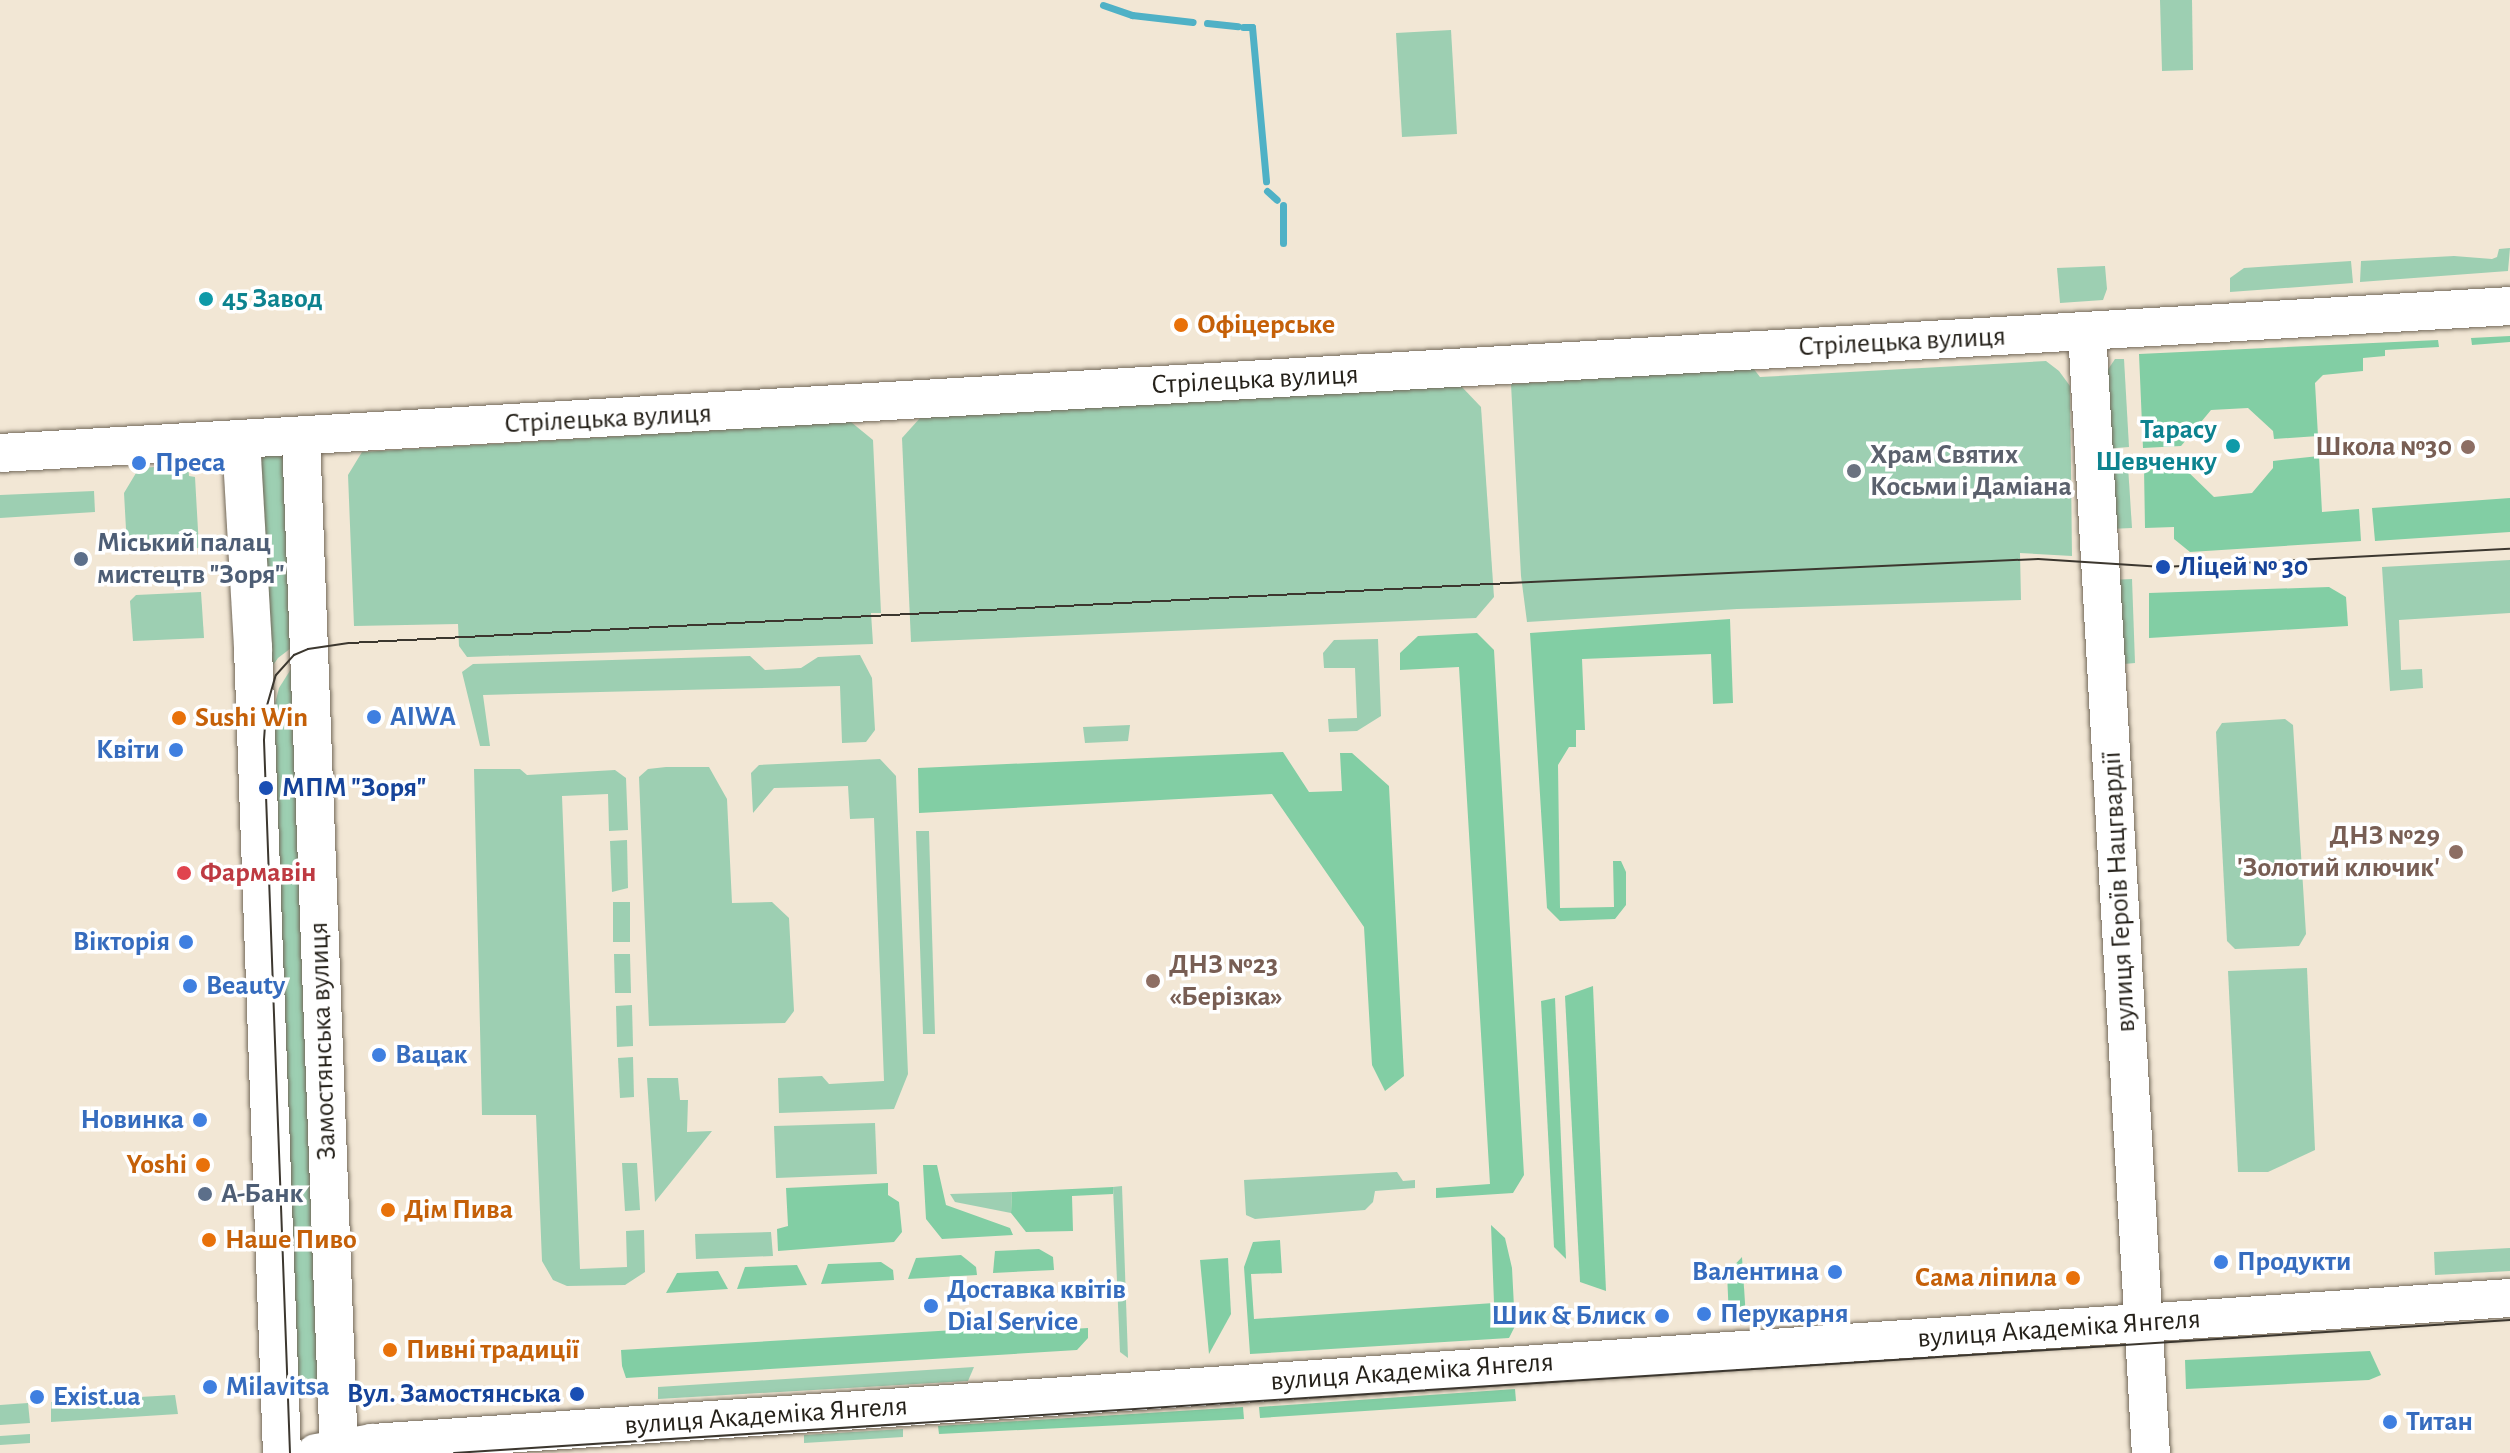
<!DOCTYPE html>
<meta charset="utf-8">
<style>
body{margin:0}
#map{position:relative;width:2510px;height:1453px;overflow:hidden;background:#f2e7d5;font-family:"Alegreya Sans",sans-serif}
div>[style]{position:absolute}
.green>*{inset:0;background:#9dcfb2}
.forest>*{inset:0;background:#82cea4}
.stream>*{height:7px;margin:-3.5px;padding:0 3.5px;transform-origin:3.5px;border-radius:3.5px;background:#4fb1c6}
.roads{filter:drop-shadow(0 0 2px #716758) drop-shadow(0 0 2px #716758)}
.secondary>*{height:38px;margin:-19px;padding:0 19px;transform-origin:19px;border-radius:19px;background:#fff}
.tram>*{height:2px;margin:-1px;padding:0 1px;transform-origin:1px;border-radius:1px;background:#3c372f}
.dots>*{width:22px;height:22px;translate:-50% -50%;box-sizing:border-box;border:4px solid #fff;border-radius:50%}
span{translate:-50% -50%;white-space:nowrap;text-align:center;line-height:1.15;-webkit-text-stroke:7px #fff;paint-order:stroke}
.culture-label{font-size:28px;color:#0d838f;font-weight:700}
.left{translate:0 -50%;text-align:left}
.right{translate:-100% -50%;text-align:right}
.food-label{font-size:28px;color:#c56008;font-weight:700}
.street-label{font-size:28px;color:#25211a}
.education-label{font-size:28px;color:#785e54;font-weight:700}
.worship-label{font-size:28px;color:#5b616d;font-weight:700}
.shop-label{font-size:28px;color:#366cbe;font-weight:700}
.service-label{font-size:28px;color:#4e5e75;font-weight:700}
.transit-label{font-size:28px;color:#164399;font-weight:700}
.health-label{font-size:28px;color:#be3a42;font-weight:700}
</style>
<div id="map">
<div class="green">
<i style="clip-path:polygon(2160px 0,2192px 0,2193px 70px,2162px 71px)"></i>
<i style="clip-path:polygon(1451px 30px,1457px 134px,1402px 137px,1396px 33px)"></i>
<i style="clip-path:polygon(2510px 248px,2508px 271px,2360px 282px,2361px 261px,2454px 256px,2492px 259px,2497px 257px,2499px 249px)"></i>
<i style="clip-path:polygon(2351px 261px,2353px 283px,2230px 292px,2230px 278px,2244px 268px)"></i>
<i style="clip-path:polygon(2105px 266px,2107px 289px,2103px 300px,2060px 303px,2057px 268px)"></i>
<i style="clip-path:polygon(2115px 359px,2124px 359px,2129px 447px,2103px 449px,2107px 371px)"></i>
<i style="clip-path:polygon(2046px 361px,2059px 371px,2070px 386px,2072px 556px,2020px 553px,2021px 600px,1737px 609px,1527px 622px,1521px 576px,1511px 384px,1753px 368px,1760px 377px)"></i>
<i style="clip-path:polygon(1461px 386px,1481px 407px,1494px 597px,1476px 618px,911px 642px,902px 438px,920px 418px)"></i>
<i style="clip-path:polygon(851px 422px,873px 440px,881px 613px,871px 613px,873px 644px,467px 657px,459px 646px,458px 624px,354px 626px,348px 475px,362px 452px)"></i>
<i style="clip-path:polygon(283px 454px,295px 645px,278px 658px,269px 671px,258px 456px)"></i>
<i style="clip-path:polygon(188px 465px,189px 476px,195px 477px,199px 548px,133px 551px,127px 547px,124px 493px,139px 468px)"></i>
<i style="clip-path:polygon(2128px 466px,2132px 528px,2109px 529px,2105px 467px)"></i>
<i style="clip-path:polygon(94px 491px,95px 512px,0 518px,0 495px)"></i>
<i style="clip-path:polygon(2510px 560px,2510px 613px,2399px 620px,2401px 670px,2422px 669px,2423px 688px,2390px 691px,2382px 567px)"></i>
<i style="clip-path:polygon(2132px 579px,2135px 663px,2124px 664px,2109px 580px)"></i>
<i style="clip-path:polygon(201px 592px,204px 638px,133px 641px,130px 601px,136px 595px)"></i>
<i style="clip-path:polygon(1378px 639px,1381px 716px,1357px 731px,1329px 732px,1328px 719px,1357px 718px,1355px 668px,1324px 668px,1323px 653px,1334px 640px)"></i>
<i style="clip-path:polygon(860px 655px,872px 678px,875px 730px,866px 742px,842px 743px,840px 686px,483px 695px,490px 746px,480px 746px,462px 672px,473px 664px,750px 656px,765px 670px,801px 668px,818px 657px)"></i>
<i style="clip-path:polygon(291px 669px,323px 1389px,294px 1390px,272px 715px,279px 688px)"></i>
<i style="clip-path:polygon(2285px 719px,2293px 725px,2306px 934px,2299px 946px,2235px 949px,2227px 941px,2216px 732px,2222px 723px)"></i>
<i style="clip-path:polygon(1130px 725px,1128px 741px,1085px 743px,1083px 727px)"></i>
<i style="clip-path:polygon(880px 759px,896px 776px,908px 1074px,894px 1109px,779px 1113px,778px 1078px,822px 1076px,829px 1084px,884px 1081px,874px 818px,850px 819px,848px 786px,774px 788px,753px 813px,751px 773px,759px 765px)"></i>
<i style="clip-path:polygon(666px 767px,709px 767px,727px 799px,732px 903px,772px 902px,789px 918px,794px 1011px,785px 1023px,649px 1026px,639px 777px,648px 769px)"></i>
<i style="clip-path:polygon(474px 769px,520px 769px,527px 775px,615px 770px,626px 778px,628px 830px,609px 831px,608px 794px,562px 796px,580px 1269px,627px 1267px,626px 1231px,644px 1230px,645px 1272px,625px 1285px,567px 1286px,553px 1280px,542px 1261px,536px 1115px,482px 1115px)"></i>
<i style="clip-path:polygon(916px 831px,929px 831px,935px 1034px,923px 1034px)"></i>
<i style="clip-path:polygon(627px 840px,628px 888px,612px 892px,610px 841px)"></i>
<i style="clip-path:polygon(613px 902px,630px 902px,630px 942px,613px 942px)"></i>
<i style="clip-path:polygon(614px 954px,630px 954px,631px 993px,615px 993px)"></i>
<i style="clip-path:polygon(2307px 968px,2315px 1150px,2268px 1172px,2238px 1172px,2228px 971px)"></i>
<i style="clip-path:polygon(632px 1005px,633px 1046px,617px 1047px,616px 1006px)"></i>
<i style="clip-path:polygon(633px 1057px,634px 1097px,620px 1098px,618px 1058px)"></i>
<i style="clip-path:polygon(647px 1078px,678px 1078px,680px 1100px,688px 1100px,687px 1132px,712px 1131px,655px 1202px)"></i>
<i style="clip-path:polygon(875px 1123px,877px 1174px,776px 1178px,774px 1126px)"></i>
<i style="clip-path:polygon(622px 1163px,637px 1163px,640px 1210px,625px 1211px)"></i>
<i style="clip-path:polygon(1397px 1172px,1403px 1181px,1415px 1180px,1415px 1188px,1375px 1191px,1373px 1202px,1365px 1210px,1255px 1219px,1246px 1215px,1244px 1180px)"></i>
<i style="clip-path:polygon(1122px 1186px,1128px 1358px,1120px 1352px,1113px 1187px)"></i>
<i style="clip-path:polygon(1012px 1192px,1011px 1213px,955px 1202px,950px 1194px)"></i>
<i style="clip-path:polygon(771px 1232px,773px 1256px,696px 1259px,695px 1234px)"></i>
<i style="clip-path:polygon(2510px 1248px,2510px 1271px,2435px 1275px,2434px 1252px)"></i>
<i style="clip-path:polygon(974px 1367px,968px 1381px,658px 1399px,658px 1387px)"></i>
<i style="clip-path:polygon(175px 1395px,178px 1414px,51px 1422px,51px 1402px)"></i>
<i style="clip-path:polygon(28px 1403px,30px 1423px,0 1425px,0 1405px)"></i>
<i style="clip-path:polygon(903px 1429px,903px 1437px,804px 1443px,804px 1435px)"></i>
<i style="clip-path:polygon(30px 1434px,30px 1443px,0 1445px,0 1436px)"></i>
</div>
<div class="forest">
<i style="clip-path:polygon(2510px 336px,2510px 342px,2472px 345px,2471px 338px)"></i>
<i style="clip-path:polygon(2438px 340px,2439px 347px,2385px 350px,2385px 356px,2363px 358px,2363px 371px,2323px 375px,2315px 383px,2318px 436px,2274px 439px,2273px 431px,2248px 408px,2211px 410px,2181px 446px,2143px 448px,2139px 354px)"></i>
<i style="clip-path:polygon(2319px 456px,2322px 512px,2359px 509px,2361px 541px,2190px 552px,2174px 539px,2174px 527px,2145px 528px,2144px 468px,2182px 466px,2214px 497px,2252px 493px,2273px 468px,2273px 461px)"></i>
<i style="clip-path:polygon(2510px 498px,2510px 532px,2375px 541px,2372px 508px)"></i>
<i style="clip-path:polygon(2329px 587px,2346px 597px,2348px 626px,2149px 638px,2149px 593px)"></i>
<i style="clip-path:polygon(1730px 619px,1733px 703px,1713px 704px,1711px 654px,1582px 659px,1585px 730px,1576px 730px,1576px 747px,1569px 747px,1558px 765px,1560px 908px,1614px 907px,1613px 861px,1621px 861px,1626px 872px,1626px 905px,1615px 919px,1560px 921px,1547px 908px,1530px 633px)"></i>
<i style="clip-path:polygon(1477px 633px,1494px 650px,1524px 1175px,1513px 1193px,1436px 1198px,1436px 1188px,1490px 1184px,1459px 667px,1400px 670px,1400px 653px,1418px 636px)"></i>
<i style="clip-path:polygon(1283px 752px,1309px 792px,1342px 791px,1340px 753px,1352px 753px,1389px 786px,1404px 1076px,1385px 1091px,1372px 1065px,1364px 927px,1272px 794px,919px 813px,918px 768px)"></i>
<i style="clip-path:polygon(1593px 986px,1606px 1291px,1580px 1282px,1565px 996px)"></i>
<i style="clip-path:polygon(1555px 998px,1566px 1259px,1554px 1247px,1541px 1001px)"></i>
<i style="clip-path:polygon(923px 1165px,937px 1165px,946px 1205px,1010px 1228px,1013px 1235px,942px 1239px,926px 1219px)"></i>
<i style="clip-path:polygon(888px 1183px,888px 1195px,899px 1202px,902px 1232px,894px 1242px,778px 1251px,777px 1229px,788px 1226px,786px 1188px)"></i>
<i style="clip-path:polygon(1113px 1187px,1113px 1194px,1072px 1196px,1073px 1231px,1026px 1232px,1011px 1213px,1012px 1192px)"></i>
<i style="clip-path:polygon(1491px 1225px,1505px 1238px,1512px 1268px,1515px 1326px,1509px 1338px,1250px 1354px,1244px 1267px,1253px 1242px,1280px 1240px,1282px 1273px,1251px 1274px,1254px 1319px,1494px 1303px)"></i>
<i style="clip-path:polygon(1039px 1249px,1053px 1257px,1054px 1270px,993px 1273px,995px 1251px)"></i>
<i style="clip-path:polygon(961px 1255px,976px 1267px,977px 1275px,908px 1279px,916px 1258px)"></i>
<i style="clip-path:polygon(1742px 1257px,1746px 1318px,1743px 1323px,1729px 1318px,1727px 1273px)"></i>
<i style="clip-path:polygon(1228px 1258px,1231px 1314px,1209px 1354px,1200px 1260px)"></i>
<i style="clip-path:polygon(881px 1262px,893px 1270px,894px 1280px,821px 1284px,828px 1264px)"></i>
<i style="clip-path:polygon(797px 1265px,807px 1285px,737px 1289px,745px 1267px)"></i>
<i style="clip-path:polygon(718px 1271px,728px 1289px,666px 1293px,677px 1273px)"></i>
<i style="clip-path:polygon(1037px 1325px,1038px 1331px,1088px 1328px,1088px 1338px,1077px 1350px,626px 1378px,622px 1366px,621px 1350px)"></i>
<i style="clip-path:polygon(2370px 1351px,2381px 1375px,2369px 1380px,2186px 1389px,2185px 1360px)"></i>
<i style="clip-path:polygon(1515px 1389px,1516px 1401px,1260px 1418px,1259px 1407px)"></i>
<i style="clip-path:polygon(1243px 1407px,1244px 1419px,939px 1434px,938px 1426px)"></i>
</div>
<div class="stream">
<i style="left:1103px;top:5px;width:31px;rotate:19deg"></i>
<i style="left:1132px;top:15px;width:61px;rotate:6.5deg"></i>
<i style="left:1207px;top:23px;width:31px;rotate:6deg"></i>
<i style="left:1243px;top:27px;width:9px"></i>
<i style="left:1252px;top:27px;width:155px;rotate:84.8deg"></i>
<i style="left:1267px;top:191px;width:13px;rotate:42deg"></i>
<i style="left:1283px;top:243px;width:38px;rotate:-90deg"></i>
</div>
<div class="roads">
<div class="secondary">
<i style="left:2087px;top:331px;width:1124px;rotate:86.74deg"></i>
<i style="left:301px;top:436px;width:1018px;rotate:87.86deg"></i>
<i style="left:241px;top:439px;width:209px;rotate:86.7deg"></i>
<i style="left:253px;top:648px;width:806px;rotate:87.94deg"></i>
<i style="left:0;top:453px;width:2514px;rotate:-3.35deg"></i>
<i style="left:316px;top:1453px;width:57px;rotate:-10.1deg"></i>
<i style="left:372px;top:1443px;width:2143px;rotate:-3.88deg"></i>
</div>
</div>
<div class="tram">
<i style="left:290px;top:1453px;width:713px;rotate:-92.09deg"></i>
<i style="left:264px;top:740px;width:31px;rotate:-86deg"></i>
<i style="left:266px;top:709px;width:35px;rotate:-74deg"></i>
<i style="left:276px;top:675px;width:27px;rotate:-48deg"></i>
<i style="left:294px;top:655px;width:15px;rotate:-23deg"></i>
<i style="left:308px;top:649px;width:41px;rotate:-8.3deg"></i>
<i style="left:349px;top:643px;width:1162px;rotate:-2.96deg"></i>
<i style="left:1509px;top:583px;width:530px;rotate:-2.6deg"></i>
<i style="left:2038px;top:559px;width:125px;rotate:3.7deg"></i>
<i style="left:2163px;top:567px;width:347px;rotate:-3deg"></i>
<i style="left:454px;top:1453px;width:2060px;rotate:-3.7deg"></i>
</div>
<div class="dots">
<i style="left:206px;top:299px;background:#0f9aa8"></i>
<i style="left:1181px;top:325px;background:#e8710a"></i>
<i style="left:2233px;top:446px;background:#0f9aa8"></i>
<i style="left:2468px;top:447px;background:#8d6e63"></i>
<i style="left:139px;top:463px;background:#3f7fe0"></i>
<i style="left:1854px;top:471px;background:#6b7280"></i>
<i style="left:81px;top:559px;background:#5c6f8a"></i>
<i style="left:2163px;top:567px;background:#1a4fb4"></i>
<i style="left:374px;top:717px;background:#3f7fe0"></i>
<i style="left:179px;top:718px;background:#e8710a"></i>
<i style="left:176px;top:750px;background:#3f7fe0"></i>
<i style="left:266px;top:788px;background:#1a4fb4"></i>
<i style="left:2456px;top:852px;background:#8d6e63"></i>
<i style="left:184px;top:873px;background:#e0444e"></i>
<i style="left:186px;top:942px;background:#3f7fe0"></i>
<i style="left:1153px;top:981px;background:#8d6e63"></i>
<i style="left:190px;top:986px;background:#3f7fe0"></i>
<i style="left:379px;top:1055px;background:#3f7fe0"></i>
<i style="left:200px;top:1120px;background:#3f7fe0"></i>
<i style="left:203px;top:1165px;background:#e8710a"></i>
<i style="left:205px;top:1194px;background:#5c6f8a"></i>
<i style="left:388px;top:1210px;background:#e8710a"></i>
<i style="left:209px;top:1240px;background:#e8710a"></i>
<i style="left:2221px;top:1262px;background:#3f7fe0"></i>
<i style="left:1835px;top:1272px;background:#3f7fe0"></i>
<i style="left:2073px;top:1278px;background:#e8710a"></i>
<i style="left:931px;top:1306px;background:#3f7fe0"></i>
<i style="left:1704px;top:1314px;background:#3f7fe0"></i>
<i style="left:1662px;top:1316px;background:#3f7fe0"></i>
<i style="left:390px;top:1350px;background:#e8710a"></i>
<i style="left:210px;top:1387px;background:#3f7fe0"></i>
<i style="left:577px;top:1394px;background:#1a4fb4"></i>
<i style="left:37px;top:1397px;background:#3f7fe0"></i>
<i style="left:2390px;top:1422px;background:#3f7fe0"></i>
</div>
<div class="culture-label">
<span class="left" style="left:222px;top:299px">45 Завод</span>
<span class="right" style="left:2217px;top:446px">Тарасу<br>Шевченку</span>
</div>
<div class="food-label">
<span class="left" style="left:1197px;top:325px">Офіцерське</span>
<span class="left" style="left:195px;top:718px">Sushi Win</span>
<span class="right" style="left:187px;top:1165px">Yoshi</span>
<span class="left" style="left:404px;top:1210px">Дім Пива</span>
<span class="left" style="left:225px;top:1240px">Наше Пиво</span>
<span class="right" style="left:2057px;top:1278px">Сама ліпила</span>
<span class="left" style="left:406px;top:1350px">Пивні традиції</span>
</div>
<div class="street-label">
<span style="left:1902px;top:342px;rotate:-3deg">Стрілецька вулиця</span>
<span style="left:1255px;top:380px;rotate:-3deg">Стрілецька вулиця</span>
<span style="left:608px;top:419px;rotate:-3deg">Стрілецька вулиця</span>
<span style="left:2119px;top:892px;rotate:-93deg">вулиця Героїв Нацгвардії</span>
<span style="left:323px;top:1041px;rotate:-92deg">Замостянська вулиця</span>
<span style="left:2059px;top:1329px;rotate:-4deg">вулиця Академіка Янгеля</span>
<span style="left:1412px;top:1372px;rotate:-4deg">вулиця Академіка Янгеля</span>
<span style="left:766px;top:1416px;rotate:-4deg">вулиця Академіка Янгеля</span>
</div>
<div class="education-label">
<span class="right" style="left:2452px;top:447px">Школа №30</span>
<span class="right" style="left:2440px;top:852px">ДНЗ №29<br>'Золотий ключик'</span>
<span class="left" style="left:1169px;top:981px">ДНЗ №23<br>«Берізка»</span>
</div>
<div class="worship-label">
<span class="left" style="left:1870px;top:471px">Храм Святих<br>Косьми і Даміана</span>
</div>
<div class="shop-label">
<span class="left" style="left:155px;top:463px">Преса</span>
<span class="left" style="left:390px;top:717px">AIWA</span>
<span class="right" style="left:160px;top:750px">Квіти</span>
<span class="right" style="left:170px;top:942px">Вікторія</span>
<span class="left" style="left:206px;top:986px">Beauty</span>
<span class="left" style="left:395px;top:1055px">Вацак</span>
<span class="right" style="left:184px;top:1120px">Новинка</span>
<span class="left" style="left:2237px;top:1262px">Продукти</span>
<span class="right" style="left:1819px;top:1272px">Валентина</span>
<span class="left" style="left:947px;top:1306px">Доставка квітів<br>Dial Service</span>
<span class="left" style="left:1720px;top:1314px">Перукарня</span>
<span class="right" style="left:1646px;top:1316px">Шик &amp; Блиск</span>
<span class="left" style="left:226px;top:1387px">Milavitsa</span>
<span class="left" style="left:53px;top:1397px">Exist.ua</span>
<span class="left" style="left:2406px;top:1422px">Титан</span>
</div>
<div class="service-label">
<span class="left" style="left:97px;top:559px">Міський палац<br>мистецтв "Зоря"</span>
<span class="left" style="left:221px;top:1194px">А-Банк</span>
</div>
<div class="transit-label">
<span class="left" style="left:2179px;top:567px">Ліцей № 30</span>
<span class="left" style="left:282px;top:788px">МПМ "Зоря"</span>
<span class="right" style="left:561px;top:1394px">Вул. Замостянська</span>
</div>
<div class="health-label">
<span class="left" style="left:200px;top:873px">Фармавін</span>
</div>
</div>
